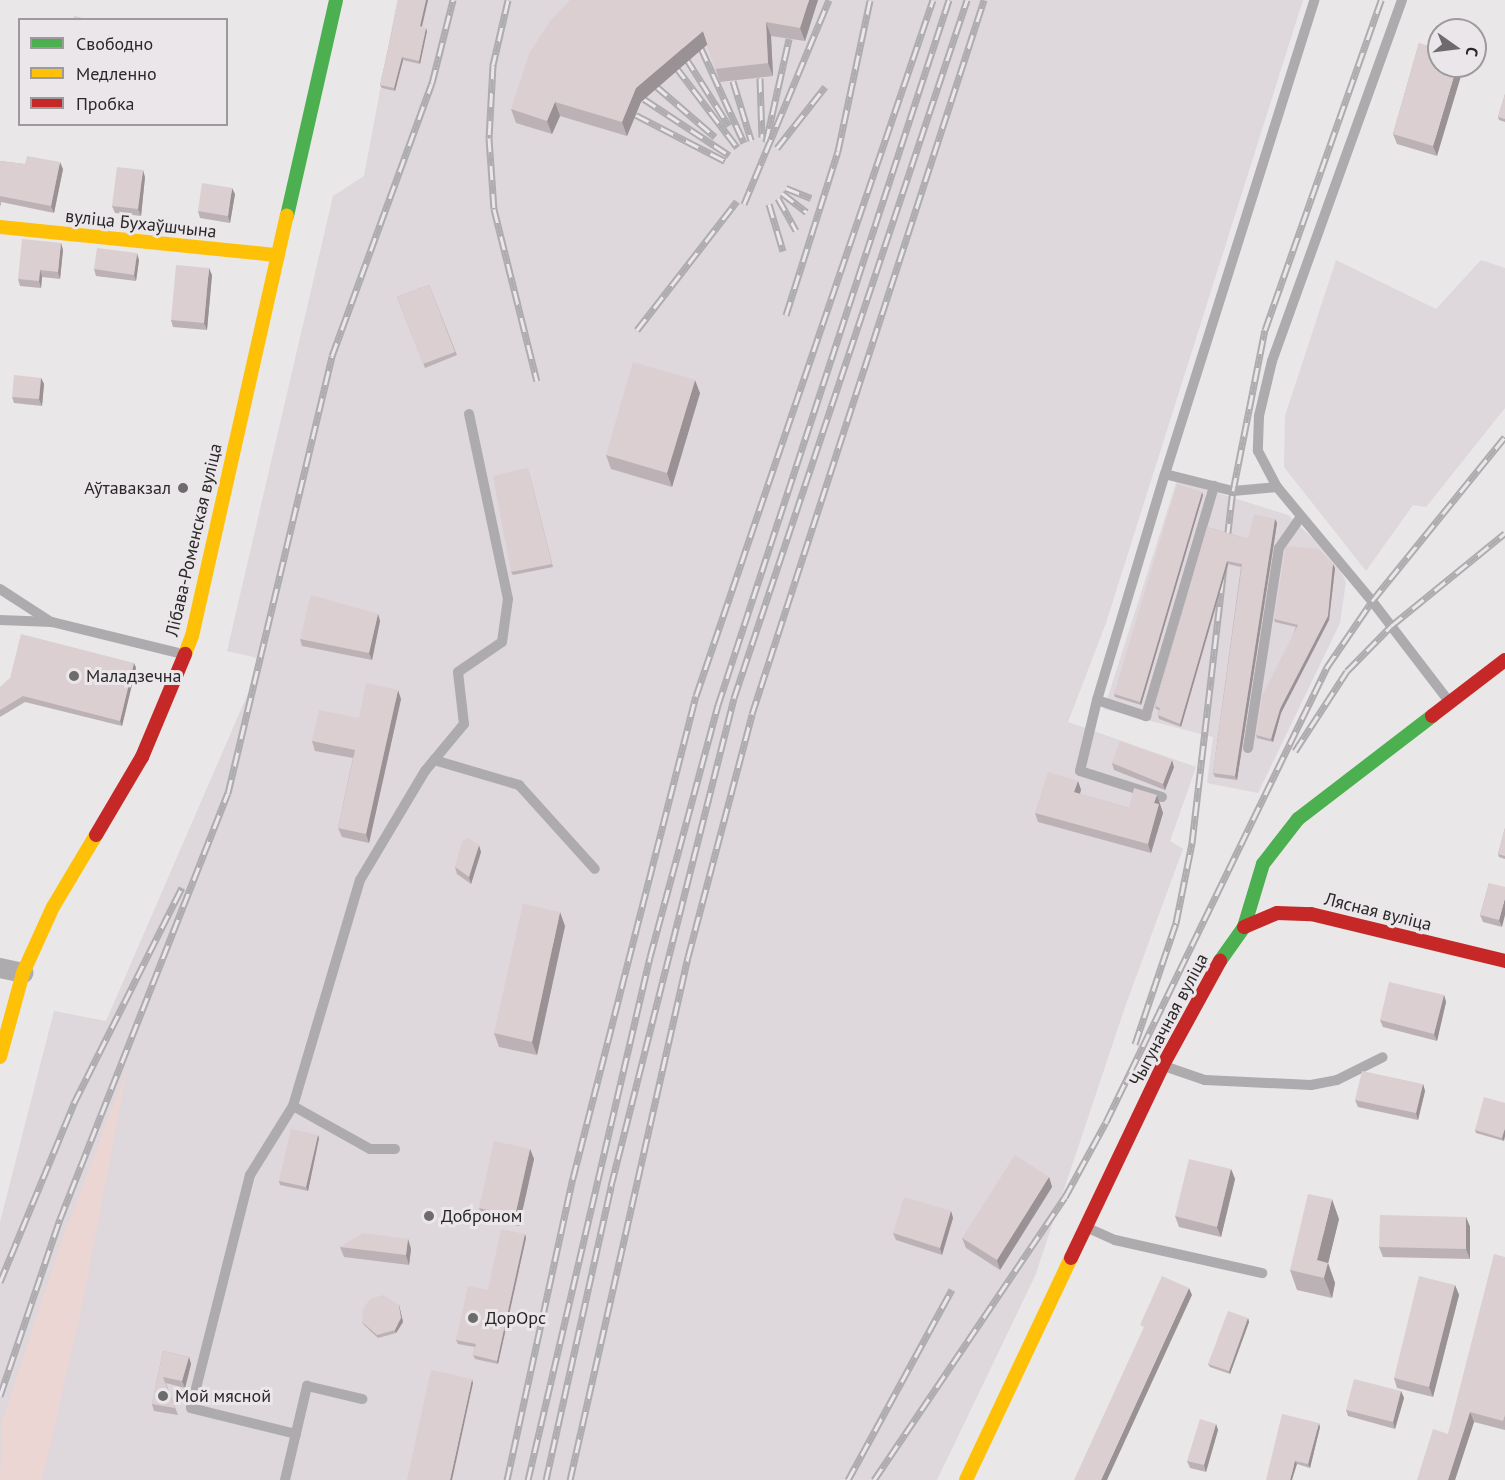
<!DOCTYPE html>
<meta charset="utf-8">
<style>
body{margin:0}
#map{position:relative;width:1505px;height:1480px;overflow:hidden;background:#e9e7e8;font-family:"PT Sans",sans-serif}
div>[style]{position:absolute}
.built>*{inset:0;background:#ded7db}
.green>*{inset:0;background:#ebd6d4}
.lane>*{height:10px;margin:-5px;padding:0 5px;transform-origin:5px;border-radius:5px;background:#aeabaf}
.street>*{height:20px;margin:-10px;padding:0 10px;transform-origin:10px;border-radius:10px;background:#aeabaf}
.fast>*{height:14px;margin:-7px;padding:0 7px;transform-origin:7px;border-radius:7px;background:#4caf50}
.slow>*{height:14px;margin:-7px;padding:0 7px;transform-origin:7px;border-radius:7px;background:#ffc107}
.jam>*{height:14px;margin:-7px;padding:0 7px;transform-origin:7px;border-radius:7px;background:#c62828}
.rail>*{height:7px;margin-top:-3.5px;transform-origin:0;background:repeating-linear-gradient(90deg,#eae6e9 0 14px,#aeacae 0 28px);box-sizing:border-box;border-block:2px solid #aeacae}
.wall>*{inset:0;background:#bcb2b5}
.shaded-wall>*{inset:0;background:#999193}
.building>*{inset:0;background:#dbcfd2}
.dots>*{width:16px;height:16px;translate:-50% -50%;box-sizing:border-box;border:3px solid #eae6e9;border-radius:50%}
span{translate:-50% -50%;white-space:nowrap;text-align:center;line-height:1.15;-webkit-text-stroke:6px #eae6e9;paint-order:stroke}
.street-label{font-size:18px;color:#2a2829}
.poi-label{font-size:18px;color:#2a2829}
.right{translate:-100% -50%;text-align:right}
.left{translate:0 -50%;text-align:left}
.legend{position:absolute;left:18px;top:18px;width:210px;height:108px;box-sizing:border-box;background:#eae6e9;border:2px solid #9d9a9c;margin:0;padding:8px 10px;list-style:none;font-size:18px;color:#2a2829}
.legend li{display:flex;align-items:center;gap:12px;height:30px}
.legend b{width:30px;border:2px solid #9d9a9c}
.north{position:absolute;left:1427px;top:18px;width:60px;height:60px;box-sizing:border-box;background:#eae6e9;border:2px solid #9d9a9c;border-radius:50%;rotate:104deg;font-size:16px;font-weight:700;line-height:24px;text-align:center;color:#2a2829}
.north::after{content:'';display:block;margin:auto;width:21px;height:27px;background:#6d6b6c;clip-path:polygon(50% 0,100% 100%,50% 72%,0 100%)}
</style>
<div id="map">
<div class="built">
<i style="clip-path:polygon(397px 0,1303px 0,1106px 623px,1068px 722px,1196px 767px,1170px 841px,1183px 849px,1125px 1007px,1035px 1276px,937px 1480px,0 1480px,0 1222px,54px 1011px,106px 1021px,249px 691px,257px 658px,227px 651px,333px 196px,364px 176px)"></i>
<i style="clip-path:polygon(1336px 260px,1436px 309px,1481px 260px,1505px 268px,1505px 408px,1426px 507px,1413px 505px,1366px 571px,1284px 467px,1285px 416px)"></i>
<i style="clip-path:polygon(1177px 480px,1288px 515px,1334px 558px,1346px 582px,1340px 623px,1258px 793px,1207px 783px,1213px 737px,1104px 709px)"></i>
</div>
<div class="green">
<i style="clip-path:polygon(127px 1070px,82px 1306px,42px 1480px,0 1480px,2px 1422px,62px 1240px)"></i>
</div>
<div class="lane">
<i style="left:1402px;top:0;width:384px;rotate:109.8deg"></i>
<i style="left:1272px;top:361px;width:57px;rotate:103.3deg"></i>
<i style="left:1259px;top:416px;width:35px;rotate:92deg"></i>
<i style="left:1258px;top:451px;width:41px;rotate:62.2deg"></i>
<i style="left:1277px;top:487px;width:148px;rotate:50.2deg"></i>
<i style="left:1372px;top:601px;width:125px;rotate:52.5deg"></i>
<i style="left:1277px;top:487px;width:44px;rotate:174.8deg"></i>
<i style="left:1233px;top:491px;width:70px;rotate:-166deg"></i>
<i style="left:1165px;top:474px;width:497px;rotate:-72.5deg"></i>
<i style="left:0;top:589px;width:61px;rotate:32.9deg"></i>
<i style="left:0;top:620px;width:52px;rotate:2.2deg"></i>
<i style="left:52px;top:622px;width:134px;rotate:13.8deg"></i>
<i style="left:1097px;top:700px;width:52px;rotate:18.1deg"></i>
<i style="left:1146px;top:716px;width:240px;rotate:-73.5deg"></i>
<i style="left:1248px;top:748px;width:202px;rotate:-81.2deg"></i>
<i style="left:1279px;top:548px;width:38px;rotate:-55deg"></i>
<i style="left:434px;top:760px;width:89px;rotate:16.4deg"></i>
<i style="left:519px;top:785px;width:113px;rotate:47.9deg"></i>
<i style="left:1162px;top:797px;width:86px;rotate:-162.4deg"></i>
<i style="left:1080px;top:771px;width:73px;rotate:-76.5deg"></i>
<i style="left:1097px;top:700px;width:236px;rotate:-73.3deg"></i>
<i style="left:1164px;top:1066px;width:43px;rotate:18.9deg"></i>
<i style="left:1205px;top:1080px;width:106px;rotate:2.7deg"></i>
<i style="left:1311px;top:1085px;width:26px;rotate:-11deg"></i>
<i style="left:1337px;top:1080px;width:51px;rotate:-26.6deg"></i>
<i style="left:293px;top:1106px;width:236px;rotate:-73.5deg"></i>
<i style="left:360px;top:880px;width:127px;rotate:-59.2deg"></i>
<i style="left:425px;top:771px;width:61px;rotate:-50.3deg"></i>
<i style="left:464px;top:724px;width:52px;rotate:-96.6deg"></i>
<i style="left:458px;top:672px;width:53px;rotate:-34.3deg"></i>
<i style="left:502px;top:642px;width:43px;rotate:-82.1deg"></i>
<i style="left:508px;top:599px;width:189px;rotate:-101.9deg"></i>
<i style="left:1088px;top:1228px;width:30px;rotate:24deg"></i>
<i style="left:1115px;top:1240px;width:151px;rotate:12.7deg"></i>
<i style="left:296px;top:1434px;width:108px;rotate:-166.1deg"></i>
<i style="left:191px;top:1408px;width:240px;rotate:-75.8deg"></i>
<i style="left:250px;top:1175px;width:81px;rotate:-58.1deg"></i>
<i style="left:293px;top:1106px;width:88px;rotate:29.2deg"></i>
<i style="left:370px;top:1149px;width:25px"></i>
<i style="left:285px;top:1480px;width:97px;rotate:-76.8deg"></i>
<i style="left:307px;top:1386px;width:57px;rotate:13.3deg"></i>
</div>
<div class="street">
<i style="left:0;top:968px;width:24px;rotate:12deg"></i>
</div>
<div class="fast">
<i style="left:287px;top:216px;width:221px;rotate:-77.2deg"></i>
<i style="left:1220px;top:961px;width:42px;rotate:-54.8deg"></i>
<i style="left:1244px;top:927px;width:66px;rotate:-73.2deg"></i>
<i style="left:1263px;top:864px;width:57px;rotate:-52.1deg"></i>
<i style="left:1298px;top:819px;width:169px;rotate:-37.5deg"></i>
</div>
<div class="slow">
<i style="left:0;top:227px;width:279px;rotate:5.8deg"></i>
<i style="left:185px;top:654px;width:19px;rotate:-69deg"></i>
<i style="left:192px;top:636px;width:431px;rotate:-77.3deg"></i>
<i style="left:0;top:1057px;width:87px;rotate:-74.7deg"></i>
<i style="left:23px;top:973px;width:72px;rotate:-65.6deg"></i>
<i style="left:53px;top:907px;width:84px;rotate:-59.2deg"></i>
<i style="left:966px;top:1480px;width:246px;rotate:-64.7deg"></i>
</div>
<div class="jam">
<i style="left:1432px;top:716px;width:92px;rotate:-37.5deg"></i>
<i style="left:96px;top:835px;width:91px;rotate:-59.5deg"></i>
<i style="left:142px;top:757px;width:112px;rotate:-67.3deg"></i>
<i style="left:1244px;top:927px;width:36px;rotate:-23deg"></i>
<i style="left:1277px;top:913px;width:34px;rotate:2deg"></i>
<i style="left:1311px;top:914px;width:200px;rotate:13.6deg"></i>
<i style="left:1071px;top:1258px;width:214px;rotate:-64.5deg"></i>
<i style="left:1163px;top:1065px;width:119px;rotate:-61.3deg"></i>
</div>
<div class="rail">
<i style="left:508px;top:0;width:67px;rotate:103deg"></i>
<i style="left:493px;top:65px;width:73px;rotate:93.1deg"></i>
<i style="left:489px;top:138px;width:71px;rotate:86deg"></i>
<i style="left:494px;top:209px;width:177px;rotate:76deg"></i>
<i style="left:701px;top:48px;width:104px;rotate:65.6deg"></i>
<i style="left:686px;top:58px;width:80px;rotate:57.7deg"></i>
<i style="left:676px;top:67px;width:101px;rotate:52.7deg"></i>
<i style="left:760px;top:78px;width:59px;rotate:88.1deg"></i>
<i style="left:733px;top:81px;width:62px;rotate:73deg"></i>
<i style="left:656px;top:86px;width:78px;rotate:40.8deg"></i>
<i style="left:644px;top:99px;width:102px;rotate:33.4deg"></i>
<i style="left:636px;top:115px;width:100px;rotate:27.3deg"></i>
<i style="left:766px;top:142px;width:106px;rotate:-77.4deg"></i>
<i style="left:777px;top:148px;width:78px;rotate:-51.8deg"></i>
<i style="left:786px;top:188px;width:27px;rotate:22deg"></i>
<i style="left:782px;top:193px;width:31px;rotate:38deg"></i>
<i style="left:778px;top:198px;width:37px;rotate:61deg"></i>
<i style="left:744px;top:204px;width:221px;rotate:-67.4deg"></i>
<i style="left:769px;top:204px;width:49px;rotate:73.4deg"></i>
<i style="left:786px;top:315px;width:172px;rotate:-72.4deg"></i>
<i style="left:838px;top:151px;width:154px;rotate:-78deg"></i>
<i style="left:637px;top:330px;width:163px;rotate:-52.2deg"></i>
<i style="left:1295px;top:751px;width:95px;rotate:-57deg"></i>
<i style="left:1347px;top:671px;width:63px;rotate:-45.6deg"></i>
<i style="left:1391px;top:626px;width:147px;rotate:-39.2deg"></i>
<i style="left:1135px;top:1044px;width:128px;rotate:-71.3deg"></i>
<i style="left:1176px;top:923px;width:82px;rotate:-78.7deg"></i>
<i style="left:1192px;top:843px;width:354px;rotate:-83.4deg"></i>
<i style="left:1233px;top:491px;width:164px;rotate:-78.8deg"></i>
<i style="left:1265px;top:330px;width:350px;rotate:-70.6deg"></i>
<i style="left:0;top:1282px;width:194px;rotate:-67.5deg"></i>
<i style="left:74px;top:1103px;width:241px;rotate:-63.4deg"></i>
<i style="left:0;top:1396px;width:187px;rotate:-71.3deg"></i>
<i style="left:60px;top:1219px;width:458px;rotate:-68.5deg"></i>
<i style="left:228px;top:793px;width:449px;rotate:-76.6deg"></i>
<i style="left:332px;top:356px;width:291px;rotate:-69.9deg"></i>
<i style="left:432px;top:83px;width:86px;rotate:-75.8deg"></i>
<i style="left:507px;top:1480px;width:309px;rotate:-77.7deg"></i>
<i style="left:573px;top:1178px;width:497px;rotate:-75.7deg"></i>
<i style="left:696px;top:696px;width:735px;rotate:-71.2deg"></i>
<i style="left:528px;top:1480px;width:537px;rotate:-76.87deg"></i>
<i style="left:650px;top:957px;width:261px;rotate:-74.9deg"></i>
<i style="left:718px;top:705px;width:742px;rotate:-71.86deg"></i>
<i style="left:546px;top:1480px;width:301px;rotate:-77.5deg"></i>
<i style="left:611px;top:1186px;width:503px;rotate:-75.85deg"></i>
<i style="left:734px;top:698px;width:736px;rotate:-71.54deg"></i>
<i style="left:570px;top:1480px;width:536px;rotate:-77.29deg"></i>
<i style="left:688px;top:957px;width:251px;rotate:-75.2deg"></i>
<i style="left:752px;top:714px;width:751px;rotate:-72deg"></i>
<i style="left:848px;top:1480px;width:217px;rotate:-61.4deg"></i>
<i style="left:874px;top:1480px;width:341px;rotate:-56deg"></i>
<i style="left:1065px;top:1197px;width:85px;rotate:-61.3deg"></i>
<i style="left:1106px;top:1122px;width:506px;rotate:-64.09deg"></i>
<i style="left:1327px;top:667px;width:80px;rotate:-55.7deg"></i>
<i style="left:1372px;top:601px;width:211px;rotate:-51deg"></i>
</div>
<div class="wall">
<i style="clip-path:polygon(399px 0,428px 0,422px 27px,427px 31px,420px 64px,403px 60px,395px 91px,382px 88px,380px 85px)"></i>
<i style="clip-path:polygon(818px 0,805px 41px,771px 36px,773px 76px,720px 82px,707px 44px,641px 102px,627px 136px,560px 116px,552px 134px,516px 123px,511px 109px)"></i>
<i style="clip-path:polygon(1419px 43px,1437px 156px,1397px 144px,1393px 134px)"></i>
<i style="clip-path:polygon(1505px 94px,1505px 122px,1499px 120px,1498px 117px)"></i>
<i style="clip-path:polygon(0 161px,63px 169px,54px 213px,1px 202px,1px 206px,0 205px)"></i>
<i style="clip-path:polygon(145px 177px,141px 216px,115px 213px,112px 206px)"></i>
<i style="clip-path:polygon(235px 194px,230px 223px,200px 218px,198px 211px)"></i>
<i style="clip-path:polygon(61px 243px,63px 250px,60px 279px,42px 277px,41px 288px,20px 286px,18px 279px)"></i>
<i style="clip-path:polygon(139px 260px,136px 281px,96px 276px,94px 269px)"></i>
<i style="clip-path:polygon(212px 275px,207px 330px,173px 327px,171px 320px)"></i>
<i style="clip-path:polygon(429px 285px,457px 355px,425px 368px,397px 297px)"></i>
<i style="clip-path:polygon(41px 378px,44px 384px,42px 406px,14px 403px,12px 397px)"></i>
<i style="clip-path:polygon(700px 393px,672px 487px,611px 469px,606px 455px)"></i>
<i style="clip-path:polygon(529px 472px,553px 567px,513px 575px,511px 572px)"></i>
<i style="clip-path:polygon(1203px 495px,1141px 705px,1115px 697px,1114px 694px)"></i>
<i style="clip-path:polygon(1275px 519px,1277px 523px,1237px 780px,1215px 777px,1213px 773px,1241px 567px,1228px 564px,1181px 727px,1159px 719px,1158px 715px,1159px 710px,1156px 709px,1155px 706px,1207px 527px,1248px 539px)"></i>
<i style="clip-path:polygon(1335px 568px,1329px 620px,1281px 713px,1273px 742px,1257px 738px,1256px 735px,1296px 627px,1275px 622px,1274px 619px)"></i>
<i style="clip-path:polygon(378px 614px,380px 621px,372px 660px,302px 646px,300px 639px)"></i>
<i style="clip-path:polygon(134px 663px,136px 668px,122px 726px,25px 702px,0 717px,0 687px)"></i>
<i style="clip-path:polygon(401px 699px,369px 843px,342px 837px,338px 828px,353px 758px,315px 751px,312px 741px)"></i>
<i style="clip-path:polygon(1112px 763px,1174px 767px,1165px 790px,1114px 770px)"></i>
<i style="clip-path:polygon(1078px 781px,1081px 790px,1080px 794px,1129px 808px,1157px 795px,1163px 813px,1151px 853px,1038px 822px,1035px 813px)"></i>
<i style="clip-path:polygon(1505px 828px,1505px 859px,1499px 857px,1498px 854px)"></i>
<i style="clip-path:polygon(481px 852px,471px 884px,457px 874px,455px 867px)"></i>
<i style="clip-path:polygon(1489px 883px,1502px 927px,1483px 922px,1480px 915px)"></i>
<i style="clip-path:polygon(565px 926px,537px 1055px,499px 1047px,494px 1033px)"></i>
<i style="clip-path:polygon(1444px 995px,1446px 1002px,1437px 1041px,1383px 1027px,1380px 1020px)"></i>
<i style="clip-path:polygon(1423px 1084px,1425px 1091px,1418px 1120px,1358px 1107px,1355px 1100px)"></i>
<i style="clip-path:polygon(1505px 1103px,1504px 1141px,1476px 1133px,1475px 1130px)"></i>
<i style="clip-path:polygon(318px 1135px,319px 1138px,308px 1191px,280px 1185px,279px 1181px)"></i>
<i style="clip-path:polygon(530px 1149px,534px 1159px,519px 1226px,483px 1218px,479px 1208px)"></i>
<i style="clip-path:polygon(1231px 1169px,1235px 1179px,1221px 1237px,1179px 1227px,1175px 1216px)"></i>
<i style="clip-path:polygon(1049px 1177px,1052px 1187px,1000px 1270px,966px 1248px,962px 1238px)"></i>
<i style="clip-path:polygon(951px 1211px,953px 1218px,942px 1255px,896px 1240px,893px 1233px)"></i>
<i style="clip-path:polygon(1466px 1217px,1470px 1227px,1470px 1259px,1383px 1257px,1379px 1247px)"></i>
<i style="clip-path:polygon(1339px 1219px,1328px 1263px,1335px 1283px,1332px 1298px,1297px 1290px,1290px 1270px)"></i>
<i style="clip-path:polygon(525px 1234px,526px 1238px,498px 1364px,475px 1359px,473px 1355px,475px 1347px,458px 1344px,456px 1340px,488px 1290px)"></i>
<i style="clip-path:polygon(408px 1239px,411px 1249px,409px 1265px,344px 1257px,340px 1247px)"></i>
<i style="clip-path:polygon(1505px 1257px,1505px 1430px,1474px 1422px,1455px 1480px,1417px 1480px,1448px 1434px)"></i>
<i style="clip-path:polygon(1455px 1285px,1459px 1295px,1433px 1397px,1397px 1388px,1394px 1378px)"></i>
<i style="clip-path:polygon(399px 1305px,403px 1322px,396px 1333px,378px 1338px,364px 1325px,362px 1322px)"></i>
<i style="clip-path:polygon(1248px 1318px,1249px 1322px,1230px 1374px,1210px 1367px,1208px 1364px)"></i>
<i style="clip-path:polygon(163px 1351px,189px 1357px,191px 1364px,185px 1388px,166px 1383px,178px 1415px,154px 1411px,152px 1404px)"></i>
<i style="clip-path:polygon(1401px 1391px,1404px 1398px,1395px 1429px,1348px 1416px,1346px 1410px)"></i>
<i style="clip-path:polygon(1216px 1424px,1218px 1430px,1206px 1472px,1190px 1468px,1187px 1461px)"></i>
<i style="clip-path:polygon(1320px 1427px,1310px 1468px,1297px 1464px,1266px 1480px)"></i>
</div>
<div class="shaded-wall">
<i style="clip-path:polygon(426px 0,428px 0,421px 30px,420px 26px)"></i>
<i style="clip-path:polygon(809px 0,818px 0,805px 41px,800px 28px)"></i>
<i style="clip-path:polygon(766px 22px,771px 36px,773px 76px,768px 63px)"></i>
<i style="clip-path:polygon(426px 28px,427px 31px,420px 64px,419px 61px)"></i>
<i style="clip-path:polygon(703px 31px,708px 44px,641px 102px,627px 136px,622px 122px,636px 88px)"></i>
<i style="clip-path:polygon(402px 57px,403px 60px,395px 91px,394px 88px)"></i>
<i style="clip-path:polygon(1457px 66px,1464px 66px,1437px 156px,1433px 146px)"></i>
<i style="clip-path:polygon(555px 102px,560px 116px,552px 134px,547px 121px)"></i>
<i style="clip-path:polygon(60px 162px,63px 169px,54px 213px,51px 206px)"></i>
<i style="clip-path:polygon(143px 170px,145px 177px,141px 216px,138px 209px)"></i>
<i style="clip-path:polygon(232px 188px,235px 194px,230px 223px,228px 216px)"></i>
<i style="clip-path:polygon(61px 243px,63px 250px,60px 279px,58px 272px)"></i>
<i style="clip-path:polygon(137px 253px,139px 260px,136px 281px,134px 275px)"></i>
<i style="clip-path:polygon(209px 268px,212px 275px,207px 330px,204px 323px)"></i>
<i style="clip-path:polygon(40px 270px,42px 277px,41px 288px,39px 281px)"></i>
<i style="clip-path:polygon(41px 378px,44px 384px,42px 406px,39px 399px)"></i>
<i style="clip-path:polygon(695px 380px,700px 393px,672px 487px,667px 473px)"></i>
<i style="clip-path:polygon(1202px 492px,1203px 495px,1141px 705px,1140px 702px)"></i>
<i style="clip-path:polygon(1275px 519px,1277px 523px,1237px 780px,1235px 776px)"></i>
<i style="clip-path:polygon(1227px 561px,1228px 564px,1181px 727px,1180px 724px)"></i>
<i style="clip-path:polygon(1333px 564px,1335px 568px,1329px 620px,1281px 713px,1273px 742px,1271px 739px,1280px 709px)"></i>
<i style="clip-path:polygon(378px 614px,380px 621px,372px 660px,369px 653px)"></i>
<i style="clip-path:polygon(134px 663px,136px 668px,122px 726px,120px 721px)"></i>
<i style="clip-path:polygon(398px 690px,401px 699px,369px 843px,366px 834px)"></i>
<i style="clip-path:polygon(1172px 760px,1174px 767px,1165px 790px,1163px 784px)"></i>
<i style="clip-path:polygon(1078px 781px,1081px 790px,1077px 801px,1074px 792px)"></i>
<i style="clip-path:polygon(1157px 795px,1163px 813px,1151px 853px,1148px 844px,1154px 803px)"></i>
<i style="clip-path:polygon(479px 845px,481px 852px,471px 884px,469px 877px)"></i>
<i style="clip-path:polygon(1505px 898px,1505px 915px,1502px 927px,1499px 920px)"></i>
<i style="clip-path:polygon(560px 912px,565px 926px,537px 1055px,532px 1042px)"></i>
<i style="clip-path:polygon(1444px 995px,1446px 1002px,1437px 1041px,1434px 1034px)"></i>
<i style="clip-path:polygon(1423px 1084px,1425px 1091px,1418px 1120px,1416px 1113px)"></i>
<i style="clip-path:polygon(1505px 1128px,1505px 1136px,1504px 1141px,1502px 1138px)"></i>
<i style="clip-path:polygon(318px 1135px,319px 1138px,308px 1191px,306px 1187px)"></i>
<i style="clip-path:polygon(530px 1149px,534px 1159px,519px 1226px,515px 1216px)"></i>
<i style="clip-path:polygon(1231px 1169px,1235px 1179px,1221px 1237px,1217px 1227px)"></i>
<i style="clip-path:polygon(1049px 1177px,1052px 1187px,1000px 1270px,997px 1260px)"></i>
<i style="clip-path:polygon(1332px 1199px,1339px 1219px,1326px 1272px,1328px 1263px,1335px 1283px,1332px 1298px,1317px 1260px)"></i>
<i style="clip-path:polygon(951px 1211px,953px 1218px,942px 1255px,940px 1248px)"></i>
<i style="clip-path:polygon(1466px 1217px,1470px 1227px,1470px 1259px,1466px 1249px)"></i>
<i style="clip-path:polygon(525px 1234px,526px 1238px,498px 1364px,497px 1361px)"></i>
<i style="clip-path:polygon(408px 1239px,411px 1249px,409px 1265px,406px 1255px)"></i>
<i style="clip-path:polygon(1455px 1285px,1459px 1295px,1433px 1397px,1429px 1387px)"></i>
<i style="clip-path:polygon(1189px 1288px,1192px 1295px,1107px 1480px,1101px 1480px)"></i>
<i style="clip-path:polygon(399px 1305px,403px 1322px,396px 1333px,395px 1330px)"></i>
<i style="clip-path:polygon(1248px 1318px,1249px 1322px,1230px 1374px,1229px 1371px)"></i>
<i style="clip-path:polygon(189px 1357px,191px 1364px,185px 1388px,182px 1381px)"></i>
<i style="clip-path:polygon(472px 1379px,473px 1383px,452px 1480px,450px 1480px)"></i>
<i style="clip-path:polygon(1401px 1391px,1404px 1398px,1395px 1429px,1393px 1422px)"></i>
<i style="clip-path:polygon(1470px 1412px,1474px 1422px,1455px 1480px,1448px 1480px)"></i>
<i style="clip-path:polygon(1319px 1423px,1320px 1427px,1310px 1468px,1308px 1464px)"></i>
<i style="clip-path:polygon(1216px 1424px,1218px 1430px,1206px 1472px,1204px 1465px)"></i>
<i style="clip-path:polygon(1295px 1461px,1297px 1464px,1292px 1480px,1290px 1480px)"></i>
</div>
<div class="building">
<i style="clip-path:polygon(399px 0,426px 0,420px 26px,426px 28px,419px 61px,402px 57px,394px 88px,380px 85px)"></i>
<i style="clip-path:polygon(570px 0,809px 0,800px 28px,766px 22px,768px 63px,715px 69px,703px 31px,636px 88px,622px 122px,555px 102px,547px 121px,511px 109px,529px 54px,550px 21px)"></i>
<i style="clip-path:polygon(74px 16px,92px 20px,73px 20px)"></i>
<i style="clip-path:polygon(1419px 43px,1439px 49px,1439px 66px,1457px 66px,1433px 146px,1393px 134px)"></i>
<i style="clip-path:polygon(1505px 94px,1505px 119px,1498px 117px)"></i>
<i style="clip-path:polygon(27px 156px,60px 162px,51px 206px,0 196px,0 161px,25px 164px)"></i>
<i style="clip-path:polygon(117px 167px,143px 170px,138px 209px,112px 206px)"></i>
<i style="clip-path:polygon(202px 183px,232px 188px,228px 216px,198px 211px)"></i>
<i style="clip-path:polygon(22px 239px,61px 243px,58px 272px,40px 270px,39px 281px,18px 279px)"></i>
<i style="clip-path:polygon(97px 248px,137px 253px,134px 275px,94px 269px)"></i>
<i style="clip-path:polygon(176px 265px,209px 268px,204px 323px,171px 320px)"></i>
<i style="clip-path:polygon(429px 285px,455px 352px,423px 364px,397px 297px)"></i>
<i style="clip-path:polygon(633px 362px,695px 380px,667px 473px,606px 455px)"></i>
<i style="clip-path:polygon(14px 375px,41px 378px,39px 399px,12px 397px)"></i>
<i style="clip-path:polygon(528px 468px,552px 564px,511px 572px,493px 476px)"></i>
<i style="clip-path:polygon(1177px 484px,1202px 492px,1140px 702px,1114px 694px)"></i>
<i style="clip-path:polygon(1254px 514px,1275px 519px,1235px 776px,1213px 773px,1242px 564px,1227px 561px,1180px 724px,1158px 715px,1160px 708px,1155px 706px,1207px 527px,1248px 539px)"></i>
<i style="clip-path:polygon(1286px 546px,1319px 549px,1333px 564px,1328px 616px,1280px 709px,1271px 739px,1256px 735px,1262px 696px,1298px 625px,1274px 619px)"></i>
<i style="clip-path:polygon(311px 595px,378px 614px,369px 653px,300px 639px)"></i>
<i style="clip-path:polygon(21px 634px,134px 663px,120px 721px,23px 696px,0 710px,0 687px,10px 678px)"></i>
<i style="clip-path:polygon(366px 683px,398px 690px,366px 834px,338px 828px,355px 750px,312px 741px,319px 710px,359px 718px)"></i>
<i style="clip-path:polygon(1120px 741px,1172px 760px,1163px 784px,1112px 763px)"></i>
<i style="clip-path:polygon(1048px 772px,1078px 781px,1074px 792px,1129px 808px,1134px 788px,1157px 795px,1154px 803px,1159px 804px,1148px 844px,1035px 813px)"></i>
<i style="clip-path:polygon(1505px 828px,1505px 856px,1498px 854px)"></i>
<i style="clip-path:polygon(468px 838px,479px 845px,469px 877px,455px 867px,462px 841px)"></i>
<i style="clip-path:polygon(1489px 883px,1505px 887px,1505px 898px,1499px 920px,1480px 915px)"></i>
<i style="clip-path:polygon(523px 904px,560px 912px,532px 1042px,494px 1033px)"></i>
<i style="clip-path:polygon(1389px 982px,1444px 995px,1434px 1034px,1380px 1020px)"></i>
<i style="clip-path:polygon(1362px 1071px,1423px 1084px,1416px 1113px,1355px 1100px)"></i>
<i style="clip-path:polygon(1484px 1097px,1505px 1103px,1505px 1128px,1502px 1138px,1475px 1130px)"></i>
<i style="clip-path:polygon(291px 1129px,318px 1135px,306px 1187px,279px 1181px)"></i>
<i style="clip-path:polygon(494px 1141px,530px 1149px,515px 1216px,479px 1208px)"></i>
<i style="clip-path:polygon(1015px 1155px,1049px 1177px,997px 1260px,962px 1238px)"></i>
<i style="clip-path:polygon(1189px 1159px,1231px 1169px,1217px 1227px,1175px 1216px)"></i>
<i style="clip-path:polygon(1308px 1194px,1332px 1199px,1317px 1260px,1328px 1263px,1324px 1278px,1290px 1270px)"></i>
<i style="clip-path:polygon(904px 1197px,951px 1211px,940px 1248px,893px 1233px)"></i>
<i style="clip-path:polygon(1380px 1215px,1466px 1217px,1466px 1249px,1379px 1247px)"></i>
<i style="clip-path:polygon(501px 1229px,525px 1234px,497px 1361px,473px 1355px,476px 1344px,456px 1340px,468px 1286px,488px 1290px)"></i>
<i style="clip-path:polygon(363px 1233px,408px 1239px,406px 1255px,340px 1247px)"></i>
<i style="clip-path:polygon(1494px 1254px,1505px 1257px,1505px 1415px,1503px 1421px,1470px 1412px,1448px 1480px,1417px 1480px,1433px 1429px,1448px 1434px)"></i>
<i style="clip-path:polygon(1162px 1276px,1189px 1288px,1101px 1480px,1074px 1480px,1144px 1327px,1140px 1325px)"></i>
<i style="clip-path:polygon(1419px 1276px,1455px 1285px,1429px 1387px,1394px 1378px)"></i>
<i style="clip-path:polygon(383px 1295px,399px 1305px,401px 1318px,395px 1330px,377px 1335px,362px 1322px,363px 1309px,370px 1299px)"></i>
<i style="clip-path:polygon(1228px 1311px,1248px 1318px,1229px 1371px,1208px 1364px)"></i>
<i style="clip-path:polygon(163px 1351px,189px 1357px,182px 1381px,163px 1377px,175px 1408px,152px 1404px)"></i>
<i style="clip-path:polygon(431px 1370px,472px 1379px,450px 1480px,407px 1480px)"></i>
<i style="clip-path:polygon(1354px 1379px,1401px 1391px,1393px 1422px,1346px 1410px)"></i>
<i style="clip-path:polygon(1282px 1414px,1319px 1423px,1308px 1464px,1295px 1461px,1290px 1480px,1266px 1480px)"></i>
<i style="clip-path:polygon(1200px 1419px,1216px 1424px,1204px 1465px,1187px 1461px)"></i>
</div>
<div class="dots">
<i style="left:183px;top:488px;background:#6d6b6c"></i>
<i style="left:74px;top:676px;background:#6d6b6c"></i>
<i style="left:429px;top:1216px;background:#6d6b6c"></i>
<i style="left:473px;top:1318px;background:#6d6b6c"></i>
<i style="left:163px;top:1396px;background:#6d6b6c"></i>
</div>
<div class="street-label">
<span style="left:141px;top:224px;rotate:6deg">вуліца Бухаўшчына</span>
<span style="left:194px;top:540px;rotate:-77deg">Лібава-Роменская вуліца</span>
<span style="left:1378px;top:912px;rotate:14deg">Лясная вуліца</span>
<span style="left:1169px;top:1020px;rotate:-62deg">Чыгуначная вуліца</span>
</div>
<div class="poi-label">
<span class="right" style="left:171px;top:488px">Аўтавакзал</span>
<span class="left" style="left:86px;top:676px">Маладзечна</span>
<span class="left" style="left:441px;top:1216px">Доброном</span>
<span class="left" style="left:485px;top:1318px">ДорОрс</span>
<span class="left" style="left:175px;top:1396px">Мой мясной</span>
</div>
<ul class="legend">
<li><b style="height:8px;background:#4caf50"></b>Свободно</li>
<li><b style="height:8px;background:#ffc107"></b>Медленно</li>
<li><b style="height:8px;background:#c62828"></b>Пробка</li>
</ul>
<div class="north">С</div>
</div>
